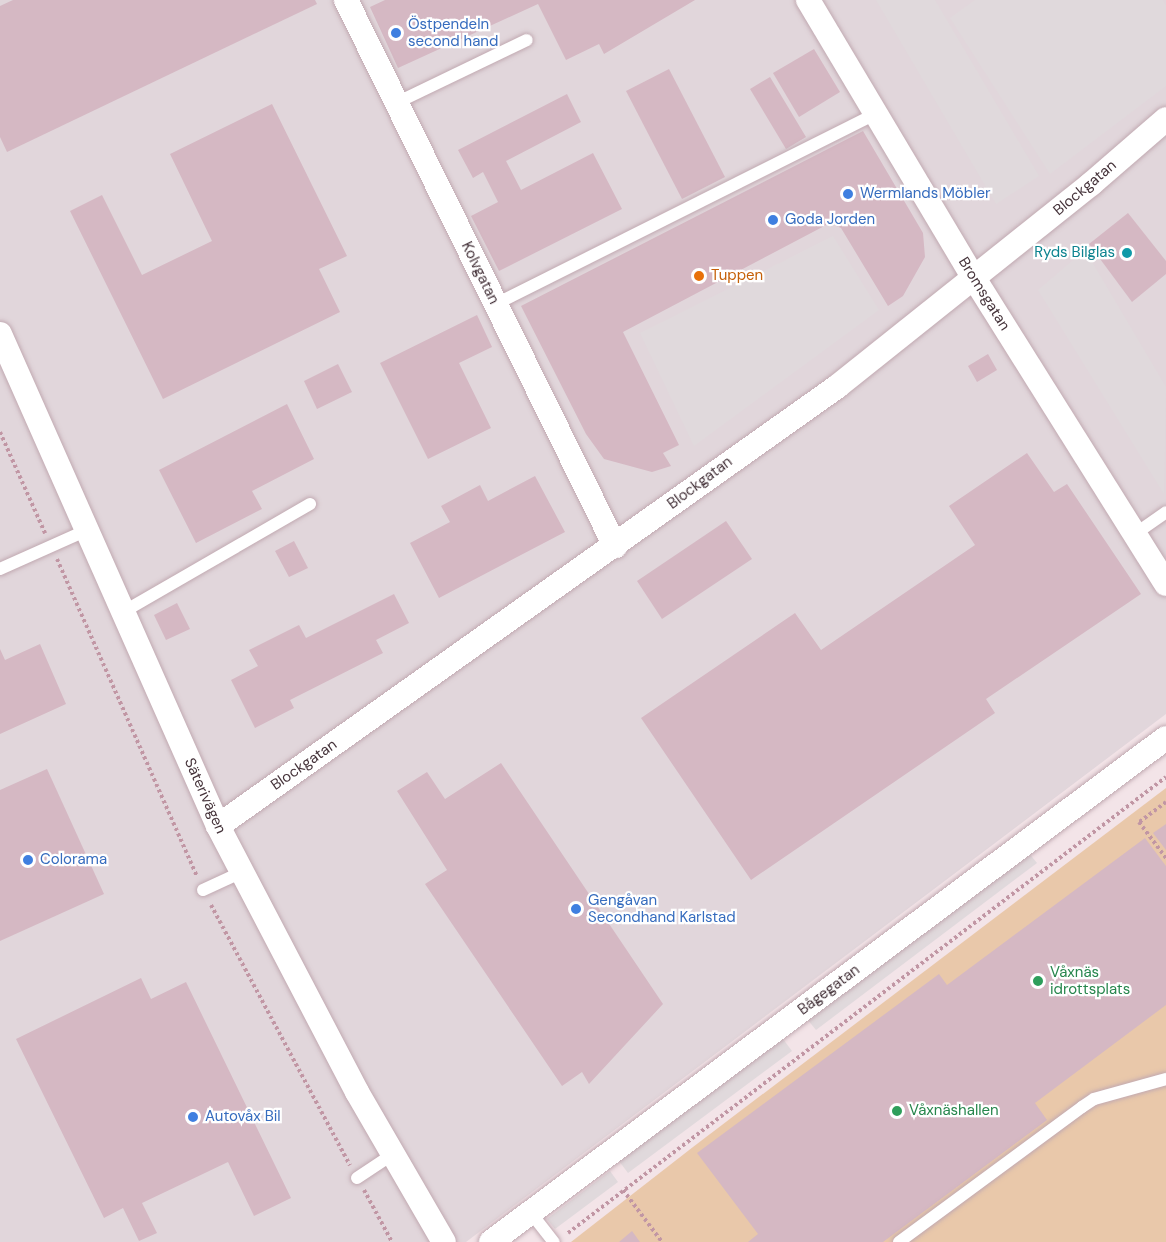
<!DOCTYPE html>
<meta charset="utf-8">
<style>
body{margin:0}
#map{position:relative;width:1166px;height:1242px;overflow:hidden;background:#f3e4e8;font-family:"DM Sans",sans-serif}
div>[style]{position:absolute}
.industrial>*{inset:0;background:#e1d6db}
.green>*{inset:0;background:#e9c8aa}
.parking>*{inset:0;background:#e0d9dc}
.building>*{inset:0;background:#d5b8c3}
.path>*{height:4px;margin-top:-2px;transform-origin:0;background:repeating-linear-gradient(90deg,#c196a4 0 3px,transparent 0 6px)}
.roads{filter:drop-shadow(0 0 2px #c1a9b1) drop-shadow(0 0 2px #c1a9b1)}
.service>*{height:12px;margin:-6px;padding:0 6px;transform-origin:6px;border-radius:6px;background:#fff}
.minor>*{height:24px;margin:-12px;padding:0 12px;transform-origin:12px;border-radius:12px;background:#fff}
.dots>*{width:16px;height:16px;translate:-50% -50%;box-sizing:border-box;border:3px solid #fff;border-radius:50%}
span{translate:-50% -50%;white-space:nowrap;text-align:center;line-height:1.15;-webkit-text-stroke:4.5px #fff;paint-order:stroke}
.shop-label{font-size:15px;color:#366cbe}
.left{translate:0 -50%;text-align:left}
.street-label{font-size:15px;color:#45333a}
.culture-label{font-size:15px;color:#0d838f}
.right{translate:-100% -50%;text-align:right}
.food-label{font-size:15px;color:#c56008}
.leisure-label{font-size:15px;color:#27864d}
</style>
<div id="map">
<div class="industrial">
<i style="clip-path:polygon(0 0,1166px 0,1166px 714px,466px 1242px,0 1242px)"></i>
</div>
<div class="green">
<i style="clip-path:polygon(1166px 788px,1166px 1242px,571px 1242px,693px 1147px)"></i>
</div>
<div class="parking">
<i style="clip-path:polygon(876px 0,935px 0,1039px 176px,996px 204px)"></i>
<i style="clip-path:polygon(975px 0,1162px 0,1166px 5px,1166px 86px,1050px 174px,950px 18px)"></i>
<i style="clip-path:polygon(833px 236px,879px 310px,694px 446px,640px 333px)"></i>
<i style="clip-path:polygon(1085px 250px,1166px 387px,1164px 494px,1038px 290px)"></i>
<i style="clip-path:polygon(1028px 852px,1037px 863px,816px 1030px,807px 1019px)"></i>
<i style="clip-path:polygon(783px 1039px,792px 1051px,628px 1173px,619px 1161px)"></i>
<i style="clip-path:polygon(610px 1171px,618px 1182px,555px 1229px,547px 1219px)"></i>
</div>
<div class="building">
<i style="clip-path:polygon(13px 0,315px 0,317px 4px,7px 152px,0 137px,0 6px)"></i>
<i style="clip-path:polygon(385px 0,695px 0,604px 54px,599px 44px,566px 60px,538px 4px,398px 68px,370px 7px)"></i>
<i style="clip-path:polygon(814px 49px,840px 92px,799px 117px,773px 73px)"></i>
<i style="clip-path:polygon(669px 69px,725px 177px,682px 199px,626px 91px)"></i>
<i style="clip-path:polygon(770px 77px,806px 137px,786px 149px,750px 89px)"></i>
<i style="clip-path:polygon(567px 94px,581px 122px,506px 161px,521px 190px,593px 153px,622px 209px,499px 271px,471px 216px,498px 202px,483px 172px,473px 178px,458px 150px)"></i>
<i style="clip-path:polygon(272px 104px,347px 256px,319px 269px,340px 312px,163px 399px,70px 211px,102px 195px,142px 275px,212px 241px,170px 154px)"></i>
<i style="clip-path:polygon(863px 131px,923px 233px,925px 257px,903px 296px,888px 306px,841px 228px,830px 223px,623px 332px,679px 445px,663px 453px,671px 466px,652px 472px,604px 459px,586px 434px,521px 306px)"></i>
<i style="clip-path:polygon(1128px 213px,1166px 261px,1166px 274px,1132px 302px,1089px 244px)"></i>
<i style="clip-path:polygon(477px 315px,492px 347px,459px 363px,491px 428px,428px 459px,380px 363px)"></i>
<i style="clip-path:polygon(988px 354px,997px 370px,977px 382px,968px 366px)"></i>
<i style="clip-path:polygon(338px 364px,352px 392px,317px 409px,304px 381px)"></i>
<i style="clip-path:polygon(287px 404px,314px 459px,252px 491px,262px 509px,196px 543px,159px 470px)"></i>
<i style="clip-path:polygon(1027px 453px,1054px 492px,1067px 484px,1141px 594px,986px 699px,995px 713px,751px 880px,641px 718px,795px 613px,821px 650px,975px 545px,949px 506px)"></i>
<i style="clip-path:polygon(535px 476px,565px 532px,439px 598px,410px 543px,450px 522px,441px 506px,480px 485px,488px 501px)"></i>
<i style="clip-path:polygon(726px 521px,752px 559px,662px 619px,637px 581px)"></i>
<i style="clip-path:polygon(294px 541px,308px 568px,289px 577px,275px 551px)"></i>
<i style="clip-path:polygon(394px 594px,409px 623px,376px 640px,383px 653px,290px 700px,294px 708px,255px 728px,231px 680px,258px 666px,249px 650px,299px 625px,306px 638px)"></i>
<i style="clip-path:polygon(177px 603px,190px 629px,166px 640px,154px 615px)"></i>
<i style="clip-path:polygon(40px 644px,66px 704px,0 734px,0 649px,5px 660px)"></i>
<i style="clip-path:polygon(501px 763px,663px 1004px,589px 1084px,582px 1072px,562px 1086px,425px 884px,447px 870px,397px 791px,427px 772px,445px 799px)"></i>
<i style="clip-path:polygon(47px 769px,104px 894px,0 941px,0 790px)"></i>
<i style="clip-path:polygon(1166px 824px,1166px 850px,1153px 833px)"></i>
<i style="clip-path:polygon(1145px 838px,1166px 866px,1166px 1005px,1035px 1103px,1047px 1120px,883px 1242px,748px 1242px,758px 1234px,697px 1153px,939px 974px,947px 985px)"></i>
<i style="clip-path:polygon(141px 978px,151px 999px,186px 982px,291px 1198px,254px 1216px,228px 1162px,142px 1203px,157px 1233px,139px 1241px,123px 1208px,104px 1218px,16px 1039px)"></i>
<i style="clip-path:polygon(632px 1231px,640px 1242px,619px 1242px)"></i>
</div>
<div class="path">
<i style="left:0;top:432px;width:111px;rotate:66deg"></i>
<i style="left:57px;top:559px;width:347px;rotate:66.2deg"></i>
<i style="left:1166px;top:802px;width:34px;rotate:143deg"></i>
<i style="left:1139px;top:822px;width:45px;rotate:53.1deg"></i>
<i style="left:211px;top:905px;width:295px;rotate:61.9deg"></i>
<i style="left:364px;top:1190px;width:59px;rotate:61.7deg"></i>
<i style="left:623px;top:1190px;width:65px;rotate:53.1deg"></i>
<i style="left:568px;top:1233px;width:752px;rotate:-37.33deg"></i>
</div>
<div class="roads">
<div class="service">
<i style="left:396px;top:103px;width:145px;rotate:-25.7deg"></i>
<i style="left:496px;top:304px;width:424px;rotate:-26.6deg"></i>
<i style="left:1135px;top:534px;width:38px;rotate:-35deg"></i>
<i style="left:0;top:569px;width:95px;rotate:-24.1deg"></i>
<i style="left:123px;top:612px;width:216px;rotate:-30deg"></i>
<i style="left:203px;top:890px;width:43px;rotate:-24.8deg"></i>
<i style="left:357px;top:1178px;width:43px;rotate:-33.7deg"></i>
<i style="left:531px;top:1213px;width:37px;rotate:52deg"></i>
<i style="left:899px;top:1242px;width:227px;rotate:-36.4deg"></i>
<i style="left:1082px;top:1107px;width:14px;rotate:-34deg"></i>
<i style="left:1094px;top:1099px;width:75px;rotate:-15.5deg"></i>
</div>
<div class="minor">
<i style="left:346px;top:0;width:609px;rotate:63.77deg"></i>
<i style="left:808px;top:0;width:324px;rotate:59.2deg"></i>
<i style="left:974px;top:278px;width:361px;rotate:57.9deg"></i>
<i style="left:0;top:334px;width:538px;rotate:66.1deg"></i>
<i style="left:218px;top:826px;width:300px;rotate:62.4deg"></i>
<i style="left:357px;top:1092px;width:173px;rotate:59.9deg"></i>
<i style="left:218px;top:826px;width:760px;rotate:-35.36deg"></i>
<i style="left:838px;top:386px;width:324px;rotate:-38.6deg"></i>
<i style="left:1091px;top:184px;width:99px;rotate:-40.9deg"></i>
<i style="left:491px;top:1242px;width:842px;rotate:-36.75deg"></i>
</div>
</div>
<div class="dots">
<i style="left:396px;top:33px;background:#3f7fe0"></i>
<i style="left:848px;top:194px;background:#3f7fe0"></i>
<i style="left:773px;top:220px;background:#3f7fe0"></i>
<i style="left:1127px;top:253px;background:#0f9aa8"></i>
<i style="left:699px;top:276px;background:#e8710a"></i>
<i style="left:28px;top:860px;background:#3f7fe0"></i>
<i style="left:576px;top:909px;background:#3f7fe0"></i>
<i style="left:1038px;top:981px;background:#2e9e5b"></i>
<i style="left:897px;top:1111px;background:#2e9e5b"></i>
<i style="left:193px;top:1117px;background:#3f7fe0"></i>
</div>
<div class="shop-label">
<span class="left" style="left:408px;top:33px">Östpendeln<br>second hand</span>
<span class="left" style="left:860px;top:194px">Wermlands Möbler</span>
<span class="left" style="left:785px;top:220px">Goda Jorden</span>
<span class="left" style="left:40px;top:860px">Colorama</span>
<span class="left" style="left:588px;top:909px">Gengåvan<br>Secondhand Karlstad</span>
<span class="left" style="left:205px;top:1117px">Autovåx Bil</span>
</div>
<div class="street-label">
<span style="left:1085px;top:188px;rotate:-40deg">Blockgatan</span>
<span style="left:480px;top:273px;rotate:64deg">Kolvgatan</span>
<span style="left:984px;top:294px;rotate:58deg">Bromsgatan</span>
<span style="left:700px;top:483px;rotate:-37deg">Blockgatan</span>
<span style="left:304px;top:765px;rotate:-35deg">Blockgatan</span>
<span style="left:205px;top:796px;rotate:66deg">Säterivägen</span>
<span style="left:829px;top:990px;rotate:-37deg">Bågegatan</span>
</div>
<div class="culture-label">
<span class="right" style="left:1115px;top:253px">Ryds Bilglas</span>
</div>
<div class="food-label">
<span class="left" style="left:711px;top:276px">Tuppen</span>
</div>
<div class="leisure-label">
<span class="left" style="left:1050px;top:981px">Våxnäs<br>idrottsplats</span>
<span class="left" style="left:909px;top:1111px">Våxnäshallen</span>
</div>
</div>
